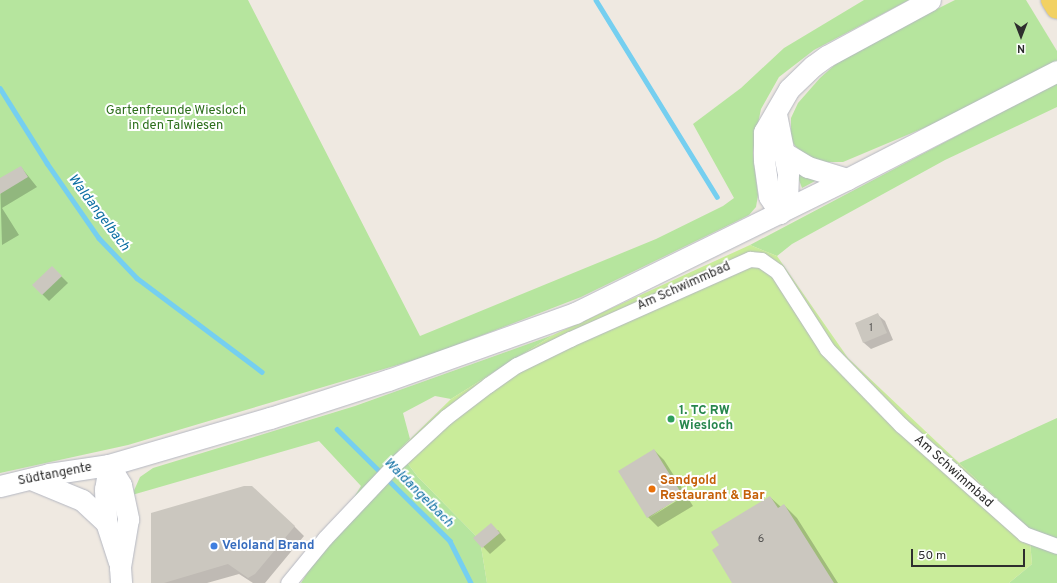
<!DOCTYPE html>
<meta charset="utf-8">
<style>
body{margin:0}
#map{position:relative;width:1057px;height:583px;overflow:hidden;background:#efe9e1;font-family:Overpass,sans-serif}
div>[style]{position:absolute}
.green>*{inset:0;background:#b6e59e}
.pitch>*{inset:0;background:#c9ec9a}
.shadow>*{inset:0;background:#0003}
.stream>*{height:4.5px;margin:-2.25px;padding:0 2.25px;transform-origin:2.25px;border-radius:2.25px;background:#75cff0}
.building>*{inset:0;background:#cbc7bf}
.roads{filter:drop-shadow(0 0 1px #b4b7c1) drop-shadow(0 0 1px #b4b7c1)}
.street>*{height:15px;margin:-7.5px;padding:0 7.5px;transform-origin:7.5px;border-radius:7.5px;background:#fff}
.secondary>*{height:21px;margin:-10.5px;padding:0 10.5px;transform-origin:10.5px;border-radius:10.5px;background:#fff}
.primary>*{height:22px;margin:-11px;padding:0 11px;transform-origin:11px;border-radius:11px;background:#f2d163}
.dots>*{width:11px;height:11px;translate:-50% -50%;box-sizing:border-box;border:2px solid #fff;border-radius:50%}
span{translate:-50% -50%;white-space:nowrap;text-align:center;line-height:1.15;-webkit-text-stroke:4px #fff;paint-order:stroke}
.number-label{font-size:11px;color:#555452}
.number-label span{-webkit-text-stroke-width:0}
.park-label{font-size:13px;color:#2c6e1b}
.street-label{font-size:13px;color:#2e2e2e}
.leisure-label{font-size:13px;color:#27864d;font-weight:700}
.left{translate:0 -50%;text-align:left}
.food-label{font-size:13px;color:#c56008;font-weight:700}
.shop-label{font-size:13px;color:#366cbe;font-weight:700}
.water-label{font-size:14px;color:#0d6fa3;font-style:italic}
.north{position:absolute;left:1001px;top:16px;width:40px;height:40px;-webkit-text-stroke:3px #fff;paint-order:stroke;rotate:180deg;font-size:11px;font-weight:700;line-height:16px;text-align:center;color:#2e2e2e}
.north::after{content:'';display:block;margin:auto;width:14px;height:18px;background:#2e2e2e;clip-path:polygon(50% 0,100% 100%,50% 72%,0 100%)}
.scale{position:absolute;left:911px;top:549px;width:114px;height:18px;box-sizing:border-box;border:2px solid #2e2e2e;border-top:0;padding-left:5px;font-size:12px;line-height:14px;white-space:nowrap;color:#2e2e2e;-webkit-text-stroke:3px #fff;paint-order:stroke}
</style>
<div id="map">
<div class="green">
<i style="clip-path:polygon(0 0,248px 0,420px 336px,656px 239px,723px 206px,734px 198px,693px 124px,741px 88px,784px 48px,864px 0,909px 0,814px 50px,779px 77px,761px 109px,755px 138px,753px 153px,758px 195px,756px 207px,749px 215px,735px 222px,581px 297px,428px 356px,128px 445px,0 473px)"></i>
<i style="clip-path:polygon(955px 0,1026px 0,1057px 51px,1057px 62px,938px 122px,843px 162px,821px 162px,803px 153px,796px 147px,791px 140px,791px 118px,798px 103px,820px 78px,847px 54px)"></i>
<i style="clip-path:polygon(1057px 83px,1057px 107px,945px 160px,792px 244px,777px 256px,750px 245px)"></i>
<i style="clip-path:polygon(796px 172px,817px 180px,802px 188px)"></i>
<i style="clip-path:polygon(553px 335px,451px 399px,435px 396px,403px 413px,410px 439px,398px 451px,418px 477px,480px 540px,487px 583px,301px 583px,361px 486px,319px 441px,132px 495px,140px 477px,153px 468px,355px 406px)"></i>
<i style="clip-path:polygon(1057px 418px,1057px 583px,1009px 583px,1032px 564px,1029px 529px,959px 463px)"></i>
</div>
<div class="pitch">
<i style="clip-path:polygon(750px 245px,777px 256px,848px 358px,1029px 529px,1032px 564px,1009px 583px,487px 583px,480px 540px,418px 477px,398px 451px,451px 399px,553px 335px)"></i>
</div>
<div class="shadow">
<i style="clip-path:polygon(21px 167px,37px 187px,2px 208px,19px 235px,2px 245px,0 179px)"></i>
<i style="clip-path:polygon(52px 267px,68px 283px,49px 301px,33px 285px)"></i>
<i style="clip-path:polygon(878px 315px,885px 321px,893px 340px,871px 349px,864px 343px,856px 324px)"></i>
<i style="clip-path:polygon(654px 450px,664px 460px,685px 493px,649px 518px,686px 495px,693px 506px,658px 527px,648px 517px,620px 472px)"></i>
<i style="clip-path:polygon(770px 497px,781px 507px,784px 505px,797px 518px,838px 583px,734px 583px,721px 545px)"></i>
<i style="clip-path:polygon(294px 526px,304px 536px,265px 583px,253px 583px,239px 574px,207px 583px,154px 583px)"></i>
<i style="clip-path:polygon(498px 530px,506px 540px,490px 554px,475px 538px)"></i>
</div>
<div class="stream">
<i style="left:596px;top:0;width:231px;rotate:58.4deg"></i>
<i style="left:0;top:88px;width:89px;rotate:57.9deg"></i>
<i style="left:47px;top:163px;width:91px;rotate:55.3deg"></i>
<i style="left:99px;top:238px;width:55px;rotate:46.5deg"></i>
<i style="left:137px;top:278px;width:156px;rotate:36.9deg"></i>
<i style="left:337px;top:429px;width:159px;rotate:44.7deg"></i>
<i style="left:450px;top:541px;width:47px;rotate:63.4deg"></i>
</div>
<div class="building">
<i style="clip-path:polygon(21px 166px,28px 177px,0 194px,0 178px)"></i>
<i style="clip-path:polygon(52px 266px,62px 276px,42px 295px,32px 285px)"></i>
<i style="clip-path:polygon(878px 313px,887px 333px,863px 343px,855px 323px)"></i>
<i style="clip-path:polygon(654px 449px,683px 496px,647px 518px,618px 471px)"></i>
<i style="clip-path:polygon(244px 486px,252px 486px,295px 526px,255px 574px,248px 578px,228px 564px,164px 583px,151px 583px,151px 513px)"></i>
<i style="clip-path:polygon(770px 496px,778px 508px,784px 504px,834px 583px,732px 583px,712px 550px,719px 545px,711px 532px)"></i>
<i style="clip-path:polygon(491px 523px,500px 533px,482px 548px,473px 538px)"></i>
</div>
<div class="roads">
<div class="street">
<i style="left:288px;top:583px;width:58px;rotate:-50.6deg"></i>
<i style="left:325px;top:538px;width:100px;rotate:-46.6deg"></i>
<i style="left:394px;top:465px;width:71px;rotate:-42.7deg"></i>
<i style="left:446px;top:417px;width:53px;rotate:-37.3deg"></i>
<i style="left:488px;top:385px;width:35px;rotate:-35deg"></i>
<i style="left:517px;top:365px;width:59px;rotate:-26.1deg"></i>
<i style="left:570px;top:339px;width:197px;rotate:-24deg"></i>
<i style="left:750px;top:259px;width:11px;rotate:5deg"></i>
<i style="left:761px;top:260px;width:19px;rotate:35deg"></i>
<i style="left:777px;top:271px;width:93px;rotate:57.3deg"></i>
<i style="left:827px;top:349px;width:106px;rotate:45.8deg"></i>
<i style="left:901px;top:425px;width:164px;rotate:41.5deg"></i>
<i style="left:1024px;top:534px;width:35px;rotate:20deg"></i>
</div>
<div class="secondary">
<i style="left:776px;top:114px;width:61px;rotate:78.7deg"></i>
<i style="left:788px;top:174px;width:27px;rotate:92deg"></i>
<i style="left:787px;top:201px;width:14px;rotate:120deg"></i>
<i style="left:783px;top:152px;width:29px;rotate:31deg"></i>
<i style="left:808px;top:167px;width:41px;rotate:17.1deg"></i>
<i style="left:780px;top:213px;width:20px;rotate:-123deg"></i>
<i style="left:769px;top:196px;width:36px;rotate:-98deg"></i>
<i style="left:764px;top:160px;width:28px;rotate:-90deg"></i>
<i style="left:764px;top:132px;width:50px;rotate:-59.8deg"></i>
<i style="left:789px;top:89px;width:33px;rotate:-44deg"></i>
<i style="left:813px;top:66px;width:17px;rotate:-36deg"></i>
<i style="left:827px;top:56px;width:117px;rotate:-28.5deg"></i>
<i style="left:109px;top:465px;width:23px;rotate:59deg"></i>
<i style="left:121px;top:485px;width:35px;rotate:78deg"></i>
<i style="left:128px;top:519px;width:49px;rotate:99.5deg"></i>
<i style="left:120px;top:567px;width:16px;rotate:86deg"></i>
<i style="left:109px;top:465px;width:24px;rotate:99deg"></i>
<i style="left:105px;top:489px;width:33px;rotate:88deg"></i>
<i style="left:106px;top:522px;width:42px;rotate:72deg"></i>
<i style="left:31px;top:479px;width:55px;rotate:22.4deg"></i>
<i style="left:82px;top:500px;width:33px;rotate:43deg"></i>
<i style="left:0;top:486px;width:50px;rotate:-13.8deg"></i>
<i style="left:49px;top:474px;width:61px;rotate:-8.5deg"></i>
<i style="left:109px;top:465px;width:168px;rotate:-16.3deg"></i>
<i style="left:270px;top:418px;width:124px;rotate:-17.9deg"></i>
<i style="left:388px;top:380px;width:199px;rotate:-19.7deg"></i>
<i style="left:575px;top:313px;width:303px;rotate:-26.2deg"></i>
<i style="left:847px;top:179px;width:236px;rotate:-27.2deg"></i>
</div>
<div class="primary">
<i style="left:1052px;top:0;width:9px;rotate:58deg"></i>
</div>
</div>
<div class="dots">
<i style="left:671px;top:419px;background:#2e9e5b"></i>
<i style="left:652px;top:489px;background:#e8710a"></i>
<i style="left:214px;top:546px;background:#3f7fe0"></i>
</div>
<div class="number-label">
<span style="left:871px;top:328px">1</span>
<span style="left:761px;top:539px">6</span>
</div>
<div class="park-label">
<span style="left:176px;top:119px">Gartenfreunde Wiesloch<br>in den Talwiesen</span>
</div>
<div class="street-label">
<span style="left:684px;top:287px;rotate:-24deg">Am Schwimmbad</span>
<span style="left:953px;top:472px;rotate:42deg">Am Schwimmbad</span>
<span style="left:55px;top:475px;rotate:-11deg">Südtangente</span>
</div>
<div class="leisure-label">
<span class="left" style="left:679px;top:419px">1. TC RW<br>Wiesloch</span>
</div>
<div class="food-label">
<span class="left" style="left:660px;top:489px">Sandgold<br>Restaurant &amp; Bar</span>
</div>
<div class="shop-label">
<span class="left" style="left:222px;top:546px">Veloland Brand</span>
</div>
<div class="water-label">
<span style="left:98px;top:213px;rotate:53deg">Waldangelbach</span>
<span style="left:418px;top:493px;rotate:45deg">Waldangelbach</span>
</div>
<div class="north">N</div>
<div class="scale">50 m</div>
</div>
